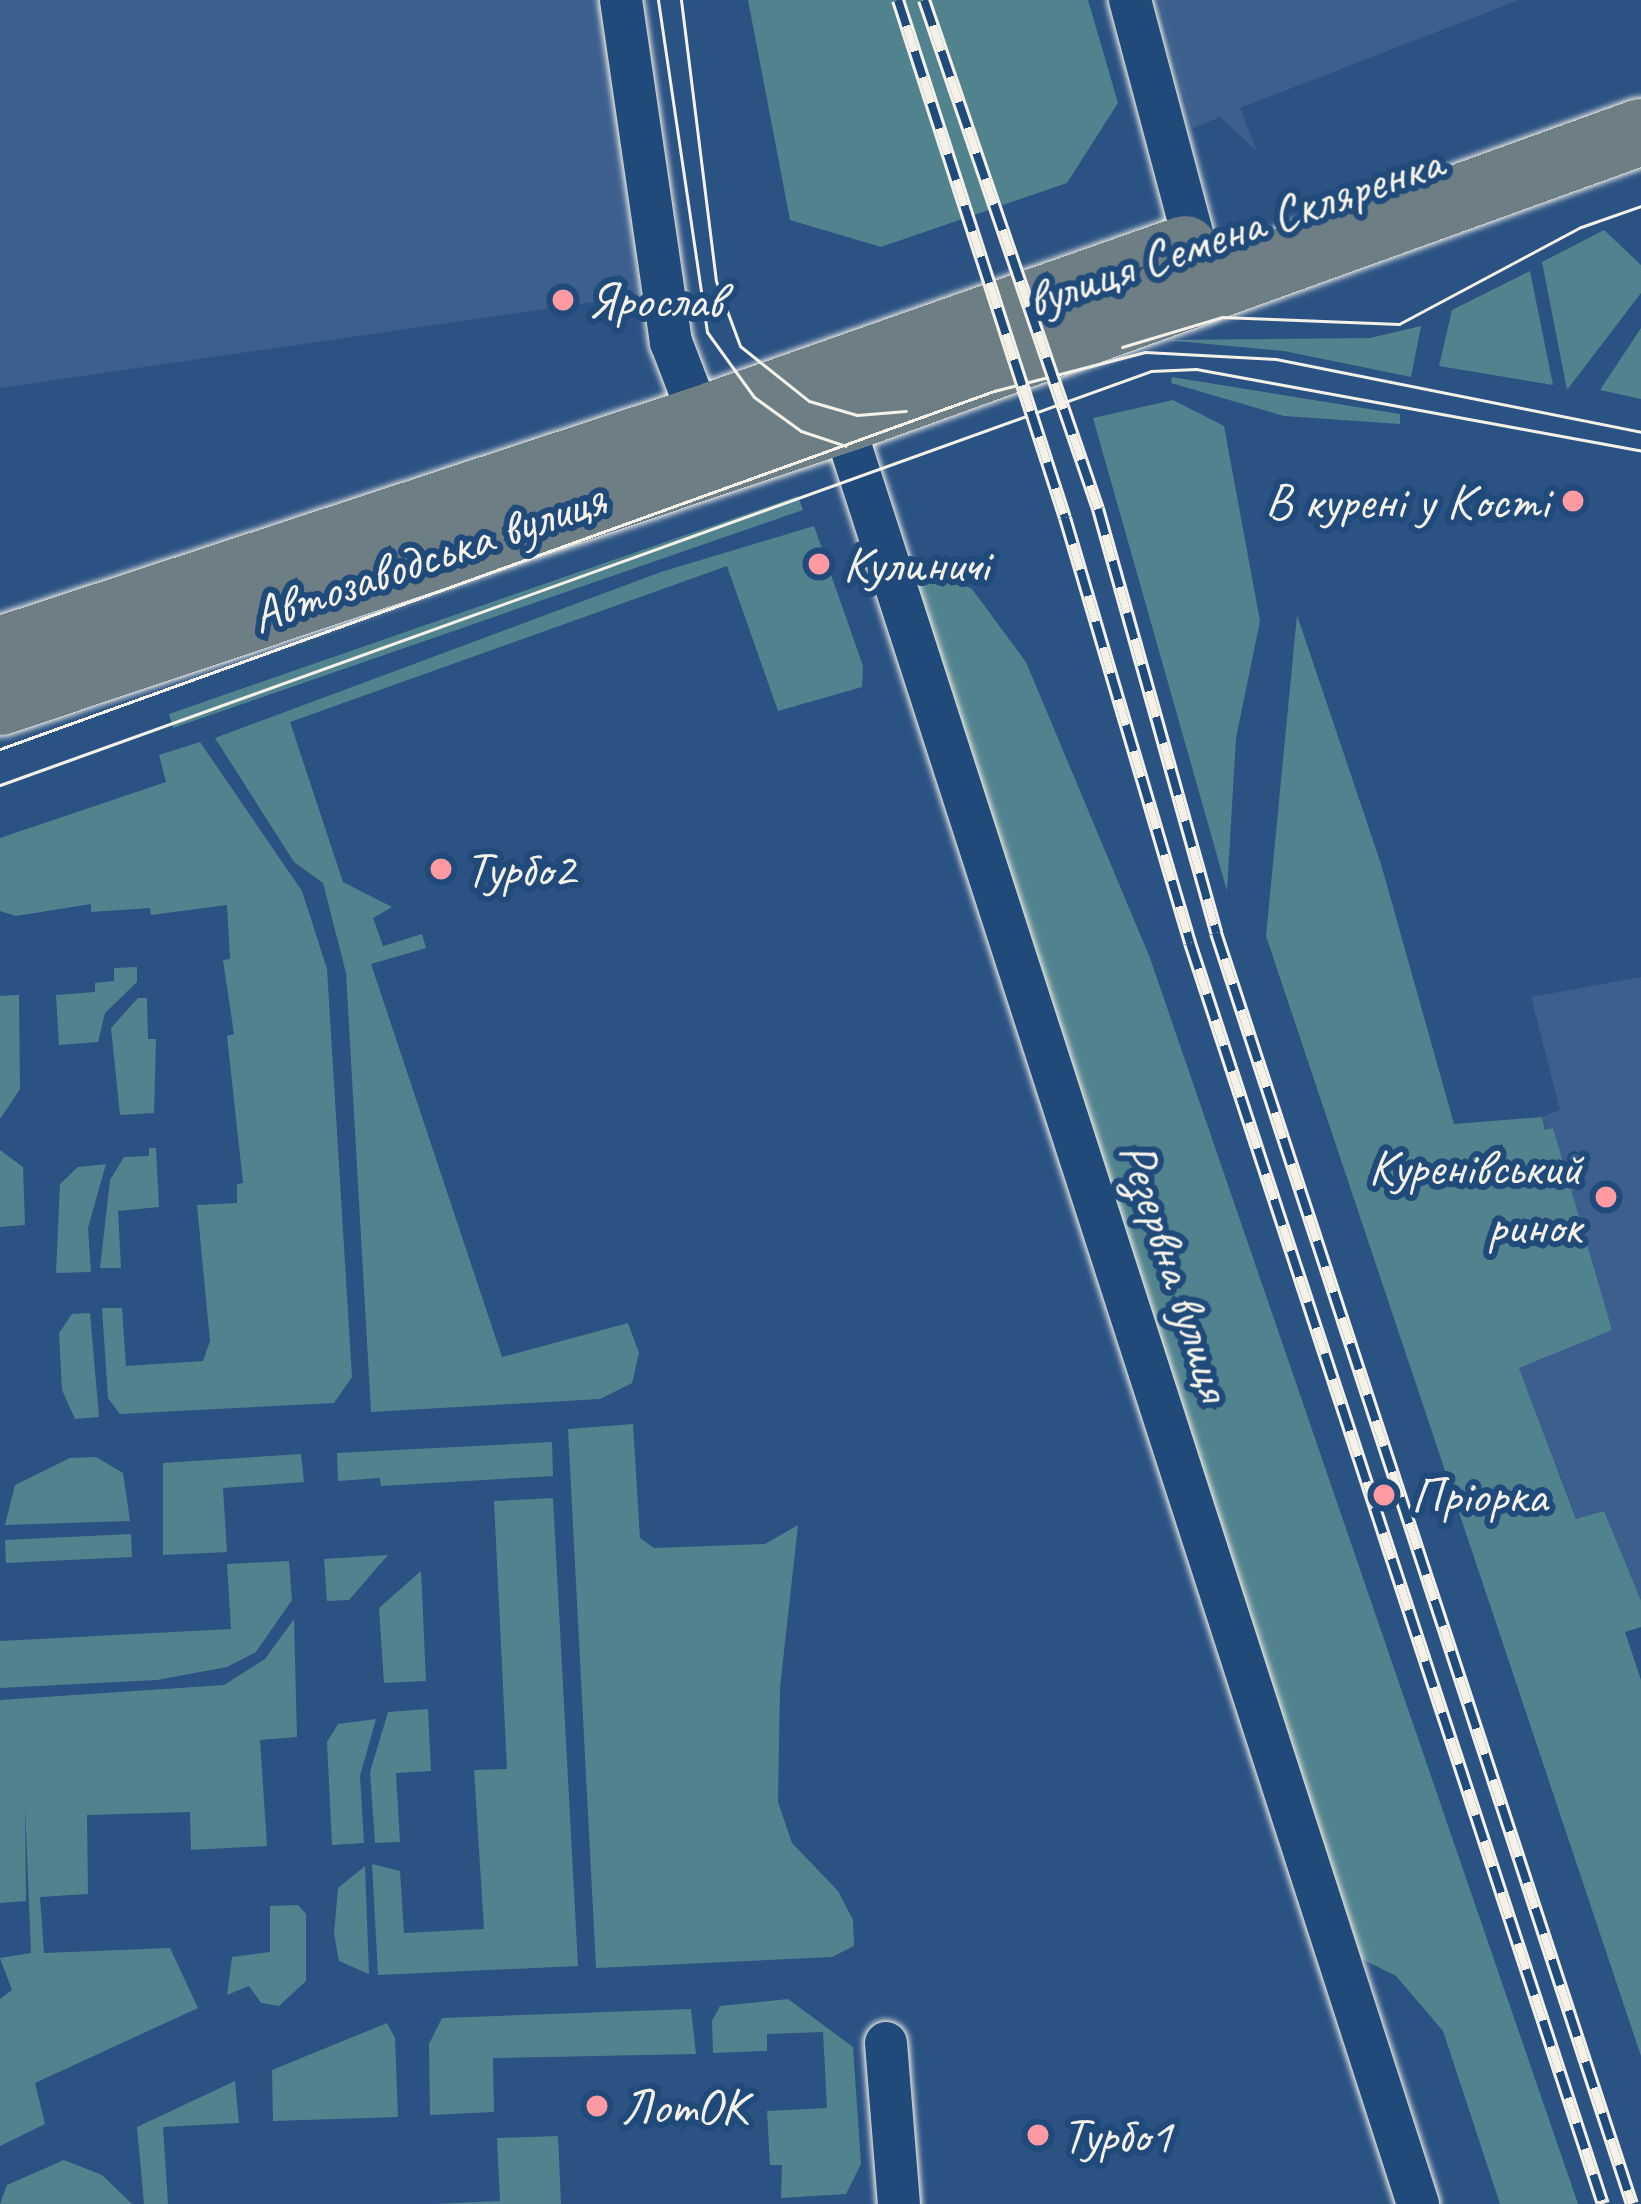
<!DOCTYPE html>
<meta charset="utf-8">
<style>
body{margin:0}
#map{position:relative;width:1641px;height:2204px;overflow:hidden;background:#2a5282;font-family:Caveat,sans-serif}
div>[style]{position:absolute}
.built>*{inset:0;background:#3c5f8e}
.green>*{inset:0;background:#51838e}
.roads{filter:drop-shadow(0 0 3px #f4f1e8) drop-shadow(0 0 3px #f4f1e8)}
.street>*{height:42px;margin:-21px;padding:0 21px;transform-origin:21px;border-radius:21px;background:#1f4a7a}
.primary>*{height:66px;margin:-33px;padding:0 33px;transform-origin:33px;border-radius:33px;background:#6d7e84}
.tram>*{height:3px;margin:-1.5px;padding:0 1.5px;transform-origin:1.5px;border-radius:1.5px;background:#f4f1e8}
.rail>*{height:14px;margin-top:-7px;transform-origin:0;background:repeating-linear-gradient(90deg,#1f4a7a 0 27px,#f4f1e8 0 54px);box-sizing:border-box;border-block:3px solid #f4f1e8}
.dots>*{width:33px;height:33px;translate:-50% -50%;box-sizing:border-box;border:6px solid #1f4a7a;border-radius:50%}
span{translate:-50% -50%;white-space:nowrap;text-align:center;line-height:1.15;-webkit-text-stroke:12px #1f4a7a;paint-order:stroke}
.street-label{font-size:51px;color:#f4f1e8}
.poi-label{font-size:51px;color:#f4f1e8}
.left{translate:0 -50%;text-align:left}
.right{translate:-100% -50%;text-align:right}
</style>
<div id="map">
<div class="built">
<i style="clip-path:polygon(0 0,603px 0,641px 295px,0 388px)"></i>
<i style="clip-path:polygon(1159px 0,1519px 0,1240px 108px,1257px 151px,1220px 117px,1193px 128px)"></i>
<i style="clip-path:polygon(1641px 977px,1641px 1601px,1637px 1601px,1603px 1511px,1577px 1520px,1519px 1368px,1612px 1329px,1542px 1117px,1560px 1110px,1531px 997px)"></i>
</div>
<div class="green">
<i style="clip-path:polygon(748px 0,1088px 0,1118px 103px,1067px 183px,881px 247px,790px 220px)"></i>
<i style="clip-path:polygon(1604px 230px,1641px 265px,1641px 293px,1567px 390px,1542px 262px)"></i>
<i style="clip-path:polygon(1530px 271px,1553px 385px,1439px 366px,1452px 310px)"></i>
<i style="clip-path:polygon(1421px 326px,1411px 377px,1284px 351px,1166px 340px,1370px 338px)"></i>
<i style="clip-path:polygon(1641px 328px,1641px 399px,1600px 390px)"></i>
<i style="clip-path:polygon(1172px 377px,1400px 414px,1400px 424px,1284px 416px,1171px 383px)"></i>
<i style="clip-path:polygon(1173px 400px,1224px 426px,1260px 621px,1236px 738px,1227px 891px,1093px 418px)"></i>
<i style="clip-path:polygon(798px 496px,803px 510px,173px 728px,169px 714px)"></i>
<i style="clip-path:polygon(814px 526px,863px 666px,862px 687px,778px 711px,727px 566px,290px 722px,343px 882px,392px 907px,373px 918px,383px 946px,422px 934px,426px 948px,371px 964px,502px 1357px,628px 1323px,639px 1353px,632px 1383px,600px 1399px,371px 1412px,346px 973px,323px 883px,294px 862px,215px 738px,661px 572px)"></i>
<i style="clip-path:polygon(903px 556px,972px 589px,1026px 662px,1150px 958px,1578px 2204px,1500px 2204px,1443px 2031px,1396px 1976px,1362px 1959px)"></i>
<i style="clip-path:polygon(1297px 615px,1381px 864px,1454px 1124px,1542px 1117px,1545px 1130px,1553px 1128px,1612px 1330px,1519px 1368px,1576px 1519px,1604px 1511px,1641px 1601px,1641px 1627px,1625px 1632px,1641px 1680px,1641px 2056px,1266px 936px)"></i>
<i style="clip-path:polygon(200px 742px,302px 891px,327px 969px,352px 1377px,334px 1403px,120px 1414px,108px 1398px,102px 1308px,122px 1308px,126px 1366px,203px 1361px,210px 1341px,197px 1205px,237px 1203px,237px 1184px,243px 1183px,227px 1036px,234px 1034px,223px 960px,230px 959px,227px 905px,151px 915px,150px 908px,91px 912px,91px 904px,16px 916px,0 911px,0 838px,166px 782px,159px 755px)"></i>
<i style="clip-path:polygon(137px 967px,137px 982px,105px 1013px,98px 1042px,59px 1045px,56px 995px,95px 992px,95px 983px,114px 981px,114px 968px)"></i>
<i style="clip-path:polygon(19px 995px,20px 1089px,0 1119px,0 996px)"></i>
<i style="clip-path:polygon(138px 998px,147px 998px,148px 1039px,156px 1039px,154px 1113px,120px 1115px,111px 1028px)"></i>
<i style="clip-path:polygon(149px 1148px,156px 1148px,159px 1207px,118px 1211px,121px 1268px,100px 1268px,110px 1180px,124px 1157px,149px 1156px)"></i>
<i style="clip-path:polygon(0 1150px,23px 1167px,25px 1225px,0 1227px)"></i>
<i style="clip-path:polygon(106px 1164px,88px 1228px,91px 1272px,56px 1273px,60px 1184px,78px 1167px)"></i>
<i style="clip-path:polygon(90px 1313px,99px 1417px,75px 1419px,62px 1390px,59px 1333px,72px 1314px)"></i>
<i style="clip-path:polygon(633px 1424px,640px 1538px,654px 1548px,765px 1544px,798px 1525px,780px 1688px,778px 1802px,792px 1843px,838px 1891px,853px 1920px,854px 1946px,832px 1957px,596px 1968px,568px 1429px)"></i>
<i style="clip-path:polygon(552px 1442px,553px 1476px,381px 1486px,380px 1478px,338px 1481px,337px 1453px)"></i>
<i style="clip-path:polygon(301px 1454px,304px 1482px,223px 1488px,227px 1552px,163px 1555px,163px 1463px)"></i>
<i style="clip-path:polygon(96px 1457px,123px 1473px,130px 1521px,5px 1525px,15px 1485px,70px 1458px)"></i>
<i style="clip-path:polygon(553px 1498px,578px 1966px,378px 1975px,372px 1864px,400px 1871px,404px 1933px,484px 1929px,474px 1770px,507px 1769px,494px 1501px)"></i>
<i style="clip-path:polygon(131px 1534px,132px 1557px,6px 1563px,5px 1540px)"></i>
<i style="clip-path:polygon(388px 1555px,349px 1600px,327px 1601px,324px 1559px)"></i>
<i style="clip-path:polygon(289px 1561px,292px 1600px,256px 1652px,227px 1667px,157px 1680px,0 1688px,0 1641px,231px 1629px,227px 1564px)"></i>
<i style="clip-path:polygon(421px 1571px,426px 1681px,384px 1683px,379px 1608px)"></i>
<i style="clip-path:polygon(294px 1619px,297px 1737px,260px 1740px,267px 1846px,191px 1850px,190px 1812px,87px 1815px,88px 1894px,40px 1897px,44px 1953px,170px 1948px,198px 2008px,35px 2083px,45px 2124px,0 2146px,0 1999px,12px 1990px,0 1958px,31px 1953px,25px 1806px,26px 1901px,0 1903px,0 1700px,224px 1685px,265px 1659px)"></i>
<i style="clip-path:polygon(428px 1709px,431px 1771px,396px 1773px,400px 1842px,375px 1843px,370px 1772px,388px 1712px)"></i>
<i style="clip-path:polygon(376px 1719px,360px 1776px,364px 1843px,332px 1845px,327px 1742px,338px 1724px)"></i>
<i style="clip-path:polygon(365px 1866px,369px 1974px,339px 1961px,334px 1934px,338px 1888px)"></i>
<i style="clip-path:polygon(270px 1906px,298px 1905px,306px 1914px,306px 1981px,279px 2006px,261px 2003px,249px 1986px,227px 1995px,232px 1957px,270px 1952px)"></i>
<i style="clip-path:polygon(788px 1999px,853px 2047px,861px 2164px,846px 2194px,781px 2198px,782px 2165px,770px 2165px,767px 2111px,827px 2108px,823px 2032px,767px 2034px,767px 2051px,713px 2053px,712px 2021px,720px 2006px)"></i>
<i style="clip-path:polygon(691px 2009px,696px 2054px,493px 2058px,494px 2112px,430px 2115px,429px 2044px,442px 2018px)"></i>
<i style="clip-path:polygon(387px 2023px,395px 2038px,398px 2117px,273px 2121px,272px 2070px)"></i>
<i style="clip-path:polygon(235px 2081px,239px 2123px,163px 2127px,168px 2204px,144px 2204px,137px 2127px)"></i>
<i style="clip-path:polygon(558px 2136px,561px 2204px,433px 2204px,500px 2201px,497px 2138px)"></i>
<i style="clip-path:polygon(64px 2160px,102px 2175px,132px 2204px,0 2204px,7px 2185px)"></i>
</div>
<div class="roads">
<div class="street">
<i style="left:621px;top:0;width:346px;rotate:81.7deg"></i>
<i style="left:671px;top:342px;width:106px;rotate:69deg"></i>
<i style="left:1130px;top:0;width:253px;rotate:75.1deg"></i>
<i style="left:836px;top:401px;width:1895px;rotate:72.11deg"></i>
<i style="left:886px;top:2043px;width:162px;rotate:85.4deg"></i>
</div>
<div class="primary">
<i style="left:0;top:650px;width:739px;rotate:-18.21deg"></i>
<i style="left:702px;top:419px;width:512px;rotate:-19.39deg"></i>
<i style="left:0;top:702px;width:904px;rotate:-18.52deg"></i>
<i style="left:857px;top:415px;width:834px;rotate:-19.85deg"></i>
</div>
</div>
<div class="tram">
<i style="left:658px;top:0;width:336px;rotate:81.6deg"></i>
<i style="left:707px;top:332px;width:80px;rotate:54.1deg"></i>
<i style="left:754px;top:397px;width:58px;rotate:35.9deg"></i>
<i style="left:801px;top:431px;width:47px;rotate:18.4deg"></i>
<i style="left:681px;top:0;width:283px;rotate:82.9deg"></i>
<i style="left:716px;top:281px;width:69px;rotate:69.7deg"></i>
<i style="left:740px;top:346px;width:88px;rotate:38.6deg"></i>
<i style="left:809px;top:401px;width:50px;rotate:16.3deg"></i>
<i style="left:857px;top:415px;width:49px;rotate:-4.7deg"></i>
<i style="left:1122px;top:347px;width:104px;rotate:-16.7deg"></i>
<i style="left:1222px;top:317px;width:177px;rotate:2.3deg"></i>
<i style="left:1399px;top:324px;width:206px;rotate:-28.1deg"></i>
<i style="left:1581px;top:227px;width:64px;rotate:-19.3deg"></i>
<i style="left:0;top:749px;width:1057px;rotate:-19.81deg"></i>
<i style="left:994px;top:391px;width:156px;rotate:-14.5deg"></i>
<i style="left:1145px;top:352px;width:131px;rotate:3.1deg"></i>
<i style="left:1276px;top:359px;width:372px;rotate:11.3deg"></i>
<i style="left:0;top:785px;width:1223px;rotate:-19.78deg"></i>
<i style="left:1151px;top:371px;width:45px;rotate:-2.5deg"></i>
<i style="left:1196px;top:369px;width:452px;rotate:10.4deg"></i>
</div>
<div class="rail">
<i style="left:898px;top:0;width:544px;rotate:72.13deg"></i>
<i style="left:1065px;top:518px;width:443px;rotate:73.6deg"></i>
<i style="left:1190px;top:943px;width:1327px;rotate:71.87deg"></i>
<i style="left:924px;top:0;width:538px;rotate:71.13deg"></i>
<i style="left:1098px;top:509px;width:440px;rotate:74.4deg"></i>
<i style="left:1216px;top:933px;width:1337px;rotate:71.88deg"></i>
</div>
<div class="dots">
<i style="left:563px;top:300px;background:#ff9aa2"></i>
<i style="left:1573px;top:501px;background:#ff9aa2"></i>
<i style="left:819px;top:564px;background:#ff9aa2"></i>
<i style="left:441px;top:869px;background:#ff9aa2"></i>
<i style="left:1606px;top:1197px;background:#ff9aa2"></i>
<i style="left:1384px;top:1495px;background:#ff9aa2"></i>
<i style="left:597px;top:2106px;background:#ff9aa2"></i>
<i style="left:1038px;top:2135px;background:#ff9aa2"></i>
</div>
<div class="street-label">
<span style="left:1234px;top:231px;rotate:-19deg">вулиця Семена Скляренка</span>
<span style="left:428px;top:557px;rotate:-19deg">Автозаводська вулиця</span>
<span style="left:1176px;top:1271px;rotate:72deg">Резервна вулиця</span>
</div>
<div class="poi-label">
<span class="left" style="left:587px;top:300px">Ярослав</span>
<span class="right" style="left:1549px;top:501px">В курені у Кості</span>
<span class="left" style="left:843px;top:564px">Кулиничі</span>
<span class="left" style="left:465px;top:869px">Турбо2</span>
<span class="right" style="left:1582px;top:1197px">Куренівський<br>ринок</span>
<span class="left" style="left:1411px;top:1495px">Пріорка</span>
<span class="left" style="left:621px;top:2106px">ЛотОК</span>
<span class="left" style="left:1062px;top:2135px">Турбо1</span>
</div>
</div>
